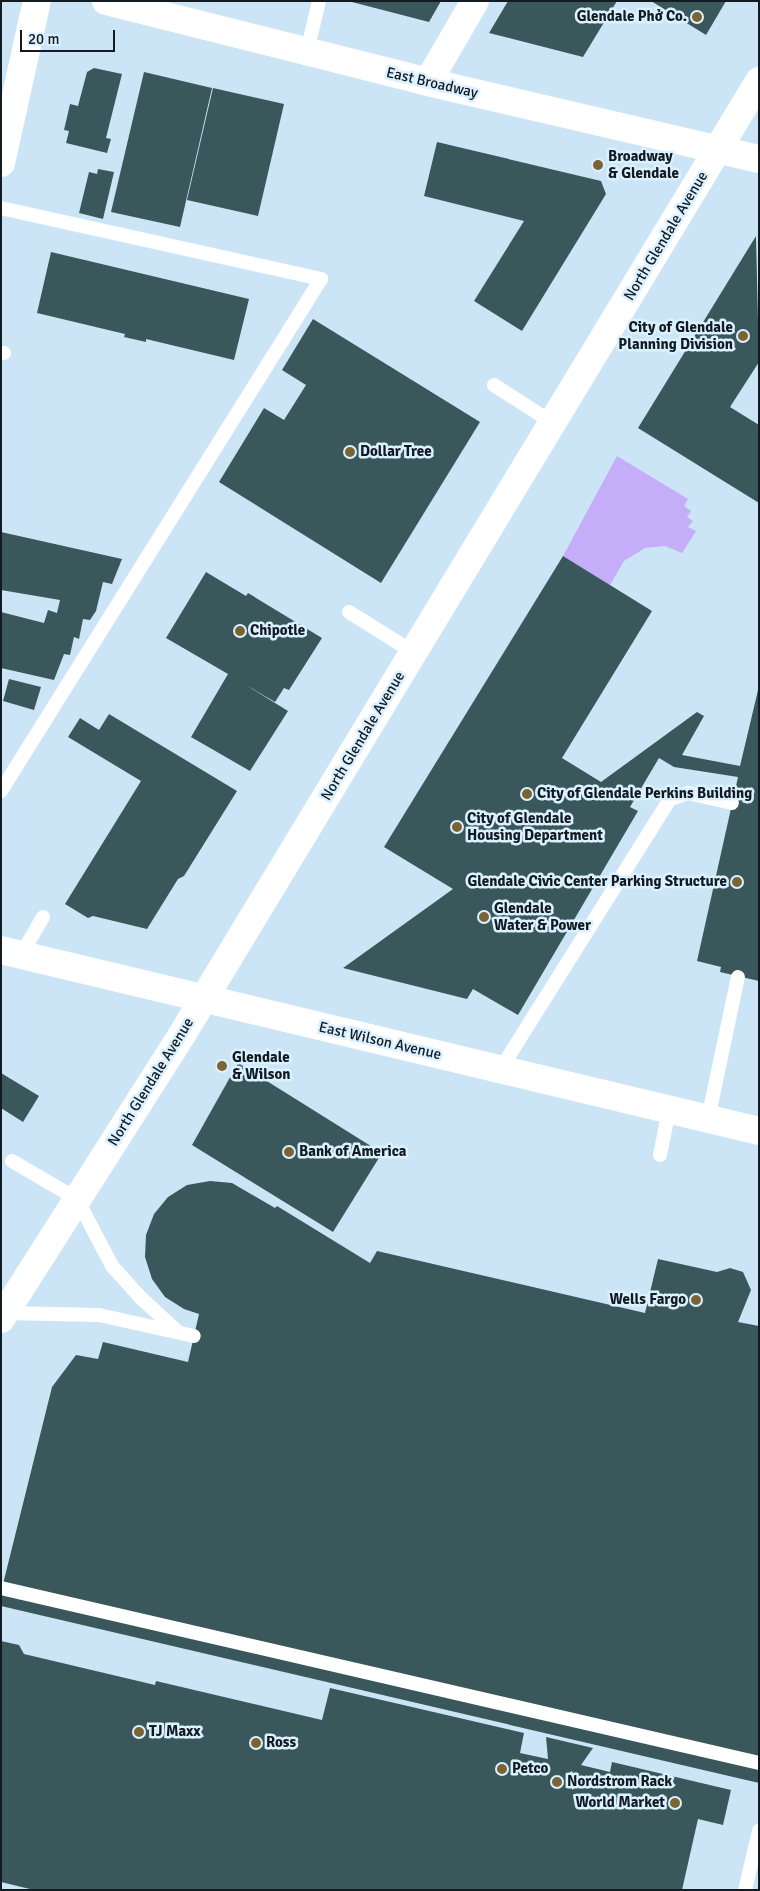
<!DOCTYPE html>
<meta charset="utf-8">
<style>
body{margin:0}
#map{position:relative;width:760px;height:1891px;overflow:hidden;background:#cbe5f6;font-family:Signika,sans-serif}
div>[style]{position:absolute}
.green>*{inset:0;background:#c5adf9}
.building>*{inset:0;background:#3a585c}
.service>*{height:14px;margin:-7px;padding:0 7px;transform-origin:7px;border-radius:7px;background:#fff}
.minor>*{height:28px;margin:-14px;padding:0 14px;transform-origin:14px;border-radius:14px;background:#fff}
.tertiary>*{height:28px;margin:-14px;padding:0 14px;transform-origin:14px;border-radius:14px;background:#fff}
.secondary>*{height:28px;margin:-14px;padding:0 14px;transform-origin:14px;border-radius:14px;background:#fff}
.dots>*{width:14px;height:14px;translate:-50% -50%;box-sizing:border-box;border:2px solid #dcf1ff;border-radius:50%}
span{translate:-50% -50%;white-space:nowrap;text-align:center;line-height:1.15;-webkit-text-stroke:5px #dcf1ff;paint-order:stroke}
.poi-label{font-size:15px;color:#121b21;font-weight:700}
.right{translate:-100% -50%;text-align:right}
.left{translate:0 -50%;text-align:left}
.street-label{font-size:15px;color:#121b21}
.frame{position:absolute;inset:0;border:2px solid #121b21;pointer-events:none}
.scale{position:absolute;left:20px;top:30px;width:95px;height:22px;box-sizing:border-box;border:2px solid #121b21;border-top:0;padding-left:6px;font-size:15px;line-height:18px;white-space:nowrap;color:#121b21;-webkit-text-stroke:4px #dcf1ff;paint-order:stroke}
</style>
<div id="map">
<div class="green">
<i style="clip-path:polygon(617px 456px,688px 499px,684px 506px,691px 511px,687px 517px,693px 521px,688px 527px,696px 531px,682px 553px,665px 546px,645px 548px,624px 561px,610px 585px,563px 556px)"></i>
</div>
<div class="building">
<i style="clip-path:polygon(348px 1px,441px 1px,429px 22px)"></i>
<i style="clip-path:polygon(508px 1px,617px 1px,583px 57px,489px 33px)"></i>
<i style="clip-path:polygon(651px 1px,726px 1px,706px 35px)"></i>
<i style="clip-path:polygon(94px 68px,122px 74px,106px 138px,111px 139px,107px 153px,66px 143px,69px 131px,64px 130px,70px 104px,78px 106px,87px 72px)"></i>
<i style="clip-path:polygon(144px 72px,212px 88px,180px 227px,111px 212px)"></i>
<i style="clip-path:polygon(213px 88px,284px 104px,258px 216px,187px 200px)"></i>
<i style="clip-path:polygon(437px 142px,601px 181px,606px 194px,522px 331px,474px 301px,524px 221px,424px 196px)"></i>
<i style="clip-path:polygon(98px 169px,114px 172px,103px 219px,79px 213px,89px 172px,97px 174px)"></i>
<i style="clip-path:polygon(756px 236px,759px 362px,730px 407px,759px 425px,759px 503px,638px 428px)"></i>
<i style="clip-path:polygon(51px 252px,249px 299px,234px 360px,146px 339px,146px 342px,124px 337px,125px 334px,37px 313px)"></i>
<i style="clip-path:polygon(313px 319px,480px 422px,381px 583px,219px 482px,264px 408px,284px 420px,306px 385px,282px 370px)"></i>
<i style="clip-path:polygon(1px 532px,122px 559px,112px 584px,103px 582px,96px 611px,90px 620px,83px 619px,79px 639px,74px 637px,70px 655px,64px 654px,54px 680px,1px 668px,1px 612px,44px 623px,48px 610px,57px 613px,60px 600px,1px 590px)"></i>
<i style="clip-path:polygon(563px 556px,652px 611px,562px 758px,601px 782px,697px 712px,704px 716px,682px 755px,740px 766px,759px 686px,759px 981px,720px 972px,721px 967px,697px 961px,738px 777px,674px 767px,659px 758px,630px 807px,638px 811px,518px 1015px,473px 989px,467px 999px,343px 968px,453px 889px,384px 847px)"></i>
<i style="clip-path:polygon(206px 572px,246px 596px,248px 593px,322px 638px,289px 690px,284px 688px,275px 702px,246px 685px,288px 711px,250px 771px,191px 737px,228px 674px,166px 638px)"></i>
<i style="clip-path:polygon(9px 679px,41px 687px,34px 710px,3px 701px)"></i>
<i style="clip-path:polygon(109px 714px,237px 791px,184px 876px,178px 879px,147px 929px,93px 916px,88px 918px,65px 904px,141px 781px,68px 737px,80px 718px,99px 730px)"></i>
<i style="clip-path:polygon(238px 1063px,382px 1153px,333px 1232px,192px 1145px)"></i>
<i style="clip-path:polygon(1px 1073px,39px 1096px,23px 1122px,1px 1108px)"></i>
<i style="clip-path:polygon(210px 1181px,232px 1183px,275px 1208px,277px 1206px,370px 1263px,377px 1251px,645px 1313px,658px 1259px,717px 1272px,730px 1268px,743px 1272px,751px 1290px,738px 1322px,759px 1326px,759px 1783px,1px 1606px,2px 1588px,52px 1387px,76px 1355px,98px 1359px,103px 1342px,188px 1362px,199px 1314px,184px 1309px,165px 1297px,152px 1279px,145px 1257px,146px 1235px,154px 1214px,168px 1197px,187px 1185px)"></i>
<i style="clip-path:polygon(1px 1641px,19px 1645px,24px 1654px,155px 1685px,156px 1681px,322px 1720px,330px 1688px,524px 1733px,520px 1753px,548px 1759px,546px 1737px,593px 1748px,581px 1765px,610px 1772px,612px 1762px,731px 1790px,723px 1825px,698px 1819px,682px 1890px,34px 1890px,1px 1882px)"></i>
</div>
<div class="service">
<i style="left:307px;top:52px;width:52px;rotate:-76.8deg"></i>
<i style="left:1px;top:208px;width:328px;rotate:12.5deg"></i>
<i style="left:321px;top:279px;width:604px;rotate:122.01deg"></i>
<i style="left:1px;top:353px;width:3px"></i>
<i style="left:494px;top:385px;width:70px;rotate:32.8deg"></i>
<i style="left:349px;top:612px;width:75px;rotate:32deg"></i>
<i style="left:21px;top:955px;width:44px;rotate:-59.9deg"></i>
<i style="left:500px;top:1070px;width:320px;rotate:-57.9deg"></i>
<i style="left:670px;top:799px;width:19px;rotate:-18deg"></i>
<i style="left:688px;top:793px;width:45px;rotate:12.8deg"></i>
<i style="left:708px;top:1119px;width:145px;rotate:-78.1deg"></i>
<i style="left:660px;top:1155px;width:46px;rotate:-78.7deg"></i>
<i style="left:12px;top:1161px;width:75px;rotate:30.3deg"></i>
<i style="left:77px;top:1199px;width:76px;rotate:62.4deg"></i>
<i style="left:112px;top:1266px;width:43px;rotate:47.8deg"></i>
<i style="left:141px;top:1298px;width:49px;rotate:42.5deg"></i>
<i style="left:5px;top:1313px;width:94px;rotate:1.2deg"></i>
<i style="left:99px;top:1315px;width:97px;rotate:12.5deg"></i>
<i style="left:1px;top:1588px;width:778px;rotate:13deg"></i>
<i style="left:745px;top:1890px;width:61px;rotate:-76.7deg"></i>
</div>
<div class="minor">
<i style="left:428px;top:82px;width:94px;rotate:-59.9deg"></i>
<i style="left:1px;top:163px;width:166px;rotate:-77.5deg"></i>
</div>
<div class="tertiary">
<i style="left:1px;top:950px;width:779px;rotate:13.43deg"></i>
</div>
<div class="secondary">
<i style="left:106px;top:1px;width:332px;rotate:14.1deg"></i>
<i style="left:428px;top:82px;width:340px;rotate:13.1deg"></i>
<i style="left:1px;top:1319px;width:339px;rotate:-57.5deg"></i>
<i style="left:183px;top:1033px;width:1113px;rotate:-58.82deg"></i>
</div>
<div class="dots">
<i style="left:697px;top:17px;background:#7a6434"></i>
<i style="left:598px;top:165px;background:#7a6434"></i>
<i style="left:743px;top:336px;background:#7a6434"></i>
<i style="left:350px;top:452px;background:#7a6434"></i>
<i style="left:240px;top:631px;background:#7a6434"></i>
<i style="left:527px;top:794px;background:#7a6434"></i>
<i style="left:457px;top:827px;background:#7a6434"></i>
<i style="left:737px;top:882px;background:#7a6434"></i>
<i style="left:484px;top:917px;background:#7a6434"></i>
<i style="left:222px;top:1066px;background:#7a6434"></i>
<i style="left:289px;top:1152px;background:#7a6434"></i>
<i style="left:696px;top:1300px;background:#7a6434"></i>
<i style="left:139px;top:1732px;background:#7a6434"></i>
<i style="left:256px;top:1743px;background:#7a6434"></i>
<i style="left:502px;top:1769px;background:#7a6434"></i>
<i style="left:557px;top:1782px;background:#7a6434"></i>
<i style="left:675px;top:1803px;background:#7a6434"></i>
</div>
<div class="poi-label">
<span class="right" style="left:687px;top:17px">Glendale Phở Co.</span>
<span class="left" style="left:608px;top:165px">Broadway<br>&amp; Glendale</span>
<span class="right" style="left:733px;top:336px">City of Glendale<br>Planning Division</span>
<span class="left" style="left:360px;top:452px">Dollar Tree</span>
<span class="left" style="left:250px;top:631px">Chipotle</span>
<span class="left" style="left:537px;top:794px">City of Glendale Perkins Building</span>
<span class="left" style="left:467px;top:827px">City of Glendale<br>Housing Department</span>
<span class="right" style="left:727px;top:882px">Glendale Civic Center Parking Structure</span>
<span class="left" style="left:494px;top:917px">Glendale<br>Water &amp; Power</span>
<span class="left" style="left:232px;top:1066px">Glendale<br>&amp; Wilson</span>
<span class="left" style="left:299px;top:1152px">Bank of America</span>
<span class="right" style="left:686px;top:1300px">Wells Fargo</span>
<span class="left" style="left:149px;top:1732px">TJ Maxx</span>
<span class="left" style="left:266px;top:1743px">Ross</span>
<span class="left" style="left:512px;top:1769px">Petco</span>
<span class="left" style="left:567px;top:1782px">Nordstrom Rack</span>
<span class="right" style="left:665px;top:1803px">World Market</span>
</div>
<div class="street-label">
<span style="left:432px;top:83px;rotate:13deg">East Broadway</span>
<span style="left:666px;top:236px;rotate:-59deg">North Glendale Avenue</span>
<span style="left:363px;top:736px;rotate:-59deg">North Glendale Avenue</span>
<span style="left:380px;top:1041px;rotate:13deg">East Wilson Avenue</span>
<span style="left:151px;top:1082px;rotate:-58deg">North Glendale Avenue</span>
</div>
<div class="frame"></div>
<div class="scale">20 m</div>
</div>
